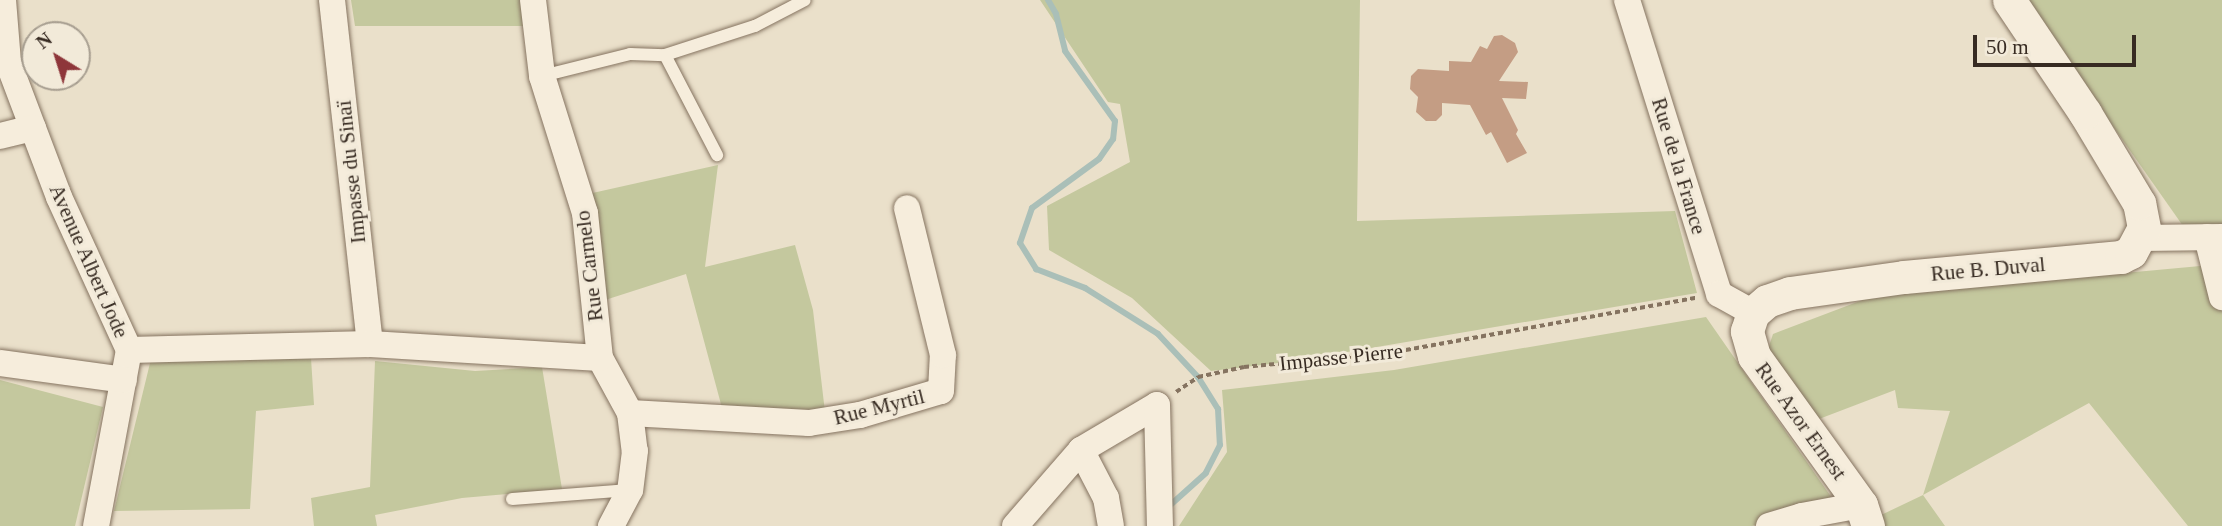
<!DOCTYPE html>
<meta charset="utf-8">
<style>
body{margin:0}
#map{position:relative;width:2222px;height:526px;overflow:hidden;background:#eae0ca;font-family:"Times New Roman",serif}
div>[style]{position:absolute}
.green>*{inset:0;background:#c4c89e}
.stream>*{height:6px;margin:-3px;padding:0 3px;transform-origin:3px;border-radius:3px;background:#aabfb8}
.building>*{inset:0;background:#c49d84}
.path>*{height:3.5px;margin-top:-1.75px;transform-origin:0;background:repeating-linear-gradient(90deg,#857360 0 5px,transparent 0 8.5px)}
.roads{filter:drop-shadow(0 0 2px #857360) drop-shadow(0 0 2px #857360)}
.service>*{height:12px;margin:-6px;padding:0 6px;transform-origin:6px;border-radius:6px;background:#f6eddc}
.minor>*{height:26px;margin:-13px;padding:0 13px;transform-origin:13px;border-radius:13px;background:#f6eddc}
.tertiary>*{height:33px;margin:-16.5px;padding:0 16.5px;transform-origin:16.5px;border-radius:16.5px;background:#f6eddc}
span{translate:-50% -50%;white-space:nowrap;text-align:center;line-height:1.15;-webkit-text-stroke:6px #f2ead9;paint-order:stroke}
.street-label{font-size:21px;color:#372b22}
.north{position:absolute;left:21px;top:21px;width:70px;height:70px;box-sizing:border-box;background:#f2ead9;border:2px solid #a79e90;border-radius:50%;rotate:322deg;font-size:19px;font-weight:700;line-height:28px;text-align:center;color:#372b22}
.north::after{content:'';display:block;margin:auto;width:24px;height:32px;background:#8e363a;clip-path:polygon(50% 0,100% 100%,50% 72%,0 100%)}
.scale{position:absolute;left:1973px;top:35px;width:163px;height:32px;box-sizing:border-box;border:4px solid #372b22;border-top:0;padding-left:9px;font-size:21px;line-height:24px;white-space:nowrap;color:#372b22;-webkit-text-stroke:5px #f2ead9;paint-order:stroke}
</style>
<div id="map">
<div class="green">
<i style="clip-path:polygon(351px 0,524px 0,526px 26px,355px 26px)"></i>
<i style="clip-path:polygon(1040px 0,1360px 0,1357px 221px,1675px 211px,1697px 293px,1294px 361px,1211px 371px,1132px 298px,1049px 250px,1047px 206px,1130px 162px,1120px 104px,1108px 102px)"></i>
<i style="clip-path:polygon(2024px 0,2222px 0,2222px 241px,2195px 243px)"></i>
<i style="clip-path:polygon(718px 165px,705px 267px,795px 245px,813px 310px,825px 412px,722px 408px,686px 274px,602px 301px,588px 194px)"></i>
<i style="clip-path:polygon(2222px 264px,2222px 526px,2188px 526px,2089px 403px,1923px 495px,1945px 526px,1884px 526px,1879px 516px,1923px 495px,1950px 411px,1898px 408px,1895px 390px,1819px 419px,1768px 349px,1773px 334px,1873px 296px)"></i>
<i style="clip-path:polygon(1706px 317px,1834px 501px,1752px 526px,1179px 526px,1227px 452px,1222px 390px,1394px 370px)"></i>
<i style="clip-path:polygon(311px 358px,314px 405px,256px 411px,250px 509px,114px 511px,151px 359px)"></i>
<i style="clip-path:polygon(375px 361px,475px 371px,542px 367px,562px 489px,462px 498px,375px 515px,377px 526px,314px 526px,311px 498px,370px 487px)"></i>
<i style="clip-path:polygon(0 380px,103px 407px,75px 526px,0 526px)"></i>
</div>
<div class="stream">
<i style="left:1048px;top:0;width:16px;rotate:60deg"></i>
<i style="left:1056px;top:14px;width:38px;rotate:76deg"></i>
<i style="left:1065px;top:51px;width:86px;rotate:54.5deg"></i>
<i style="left:1115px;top:121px;width:18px;rotate:96deg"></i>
<i style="left:1113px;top:139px;width:24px;rotate:125deg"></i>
<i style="left:1099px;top:159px;width:83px;rotate:143.8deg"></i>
<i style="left:1032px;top:208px;width:37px;rotate:109deg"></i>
<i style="left:1020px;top:243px;width:31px;rotate:58deg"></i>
<i style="left:1036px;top:269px;width:53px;rotate:21.2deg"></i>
<i style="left:1085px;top:288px;width:86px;rotate:32.2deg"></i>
<i style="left:1158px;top:334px;width:59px;rotate:47.1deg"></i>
<i style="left:1198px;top:377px;width:38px;rotate:58deg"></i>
<i style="left:1218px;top:409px;width:36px;rotate:87deg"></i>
<i style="left:1220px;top:445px;width:31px;rotate:117deg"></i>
<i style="left:1206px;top:473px;width:52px;rotate:138.1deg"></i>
</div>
<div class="building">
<i style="clip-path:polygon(1502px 35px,1515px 43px,1518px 52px,1499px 81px,1528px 82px,1526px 99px,1502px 98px,1518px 130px,1516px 134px,1527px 153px,1507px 163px,1491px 132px,1486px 135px,1470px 105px,1442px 103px,1442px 115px,1436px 121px,1426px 121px,1416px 112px,1418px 97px,1410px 89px,1411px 76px,1418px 69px,1449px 71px,1449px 61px,1471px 62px,1480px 46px,1487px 49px,1494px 36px)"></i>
</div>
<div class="path">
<i style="left:1176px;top:392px;width:27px;rotate:-34deg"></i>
<i style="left:1198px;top:377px;width:47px;rotate:-12.3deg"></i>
<i style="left:1244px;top:367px;width:146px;rotate:-5.5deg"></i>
<i style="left:1389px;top:353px;width:312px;rotate:-10.2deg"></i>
</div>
<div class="roads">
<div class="service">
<i style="left:665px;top:55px;width:95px;rotate:-17.9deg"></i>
<i style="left:755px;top:26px;width:56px;rotate:-27.5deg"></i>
<i style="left:542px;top:76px;width:91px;rotate:-14deg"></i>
<i style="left:630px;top:54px;width:35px;rotate:2deg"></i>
<i style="left:665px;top:55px;width:113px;rotate:62.5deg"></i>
<i style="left:512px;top:499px;width:118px;rotate:-4.4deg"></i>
</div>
<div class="minor">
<i style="left:3px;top:0;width:62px;rotate:85.4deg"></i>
<i style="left:8px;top:62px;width:144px;rotate:69.3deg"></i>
<i style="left:59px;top:197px;width:168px;rotate:65.4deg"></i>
<i style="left:129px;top:350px;width:179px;rotate:100.6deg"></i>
<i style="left:332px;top:0;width:346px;rotate:83.7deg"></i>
<i style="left:533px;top:0;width:77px;rotate:83.2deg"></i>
<i style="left:542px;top:76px;width:144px;rotate:72.6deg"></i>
<i style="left:585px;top:213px;width:146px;rotate:84.1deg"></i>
<i style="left:600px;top:358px;width:63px;rotate:61.4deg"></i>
<i style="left:630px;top:413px;width:38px;rotate:83deg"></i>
<i style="left:635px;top:451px;width:39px;rotate:97deg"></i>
<i style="left:630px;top:490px;width:41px;rotate:117.8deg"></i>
<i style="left:1627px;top:0;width:308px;rotate:72.6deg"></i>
<i style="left:1719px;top:294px;width:39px;rotate:29deg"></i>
<i style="left:0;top:136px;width:34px;rotate:-14deg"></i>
<i style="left:2207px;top:237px;width:62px;rotate:76deg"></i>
<i style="left:2141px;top:238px;width:81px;rotate:-0.7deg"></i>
<i style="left:129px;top:350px;width:241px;rotate:-1.4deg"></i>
<i style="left:370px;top:344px;width:230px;rotate:3.5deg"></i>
<i style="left:0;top:363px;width:125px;rotate:7.8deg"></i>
<i style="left:630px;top:413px;width:179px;rotate:3.2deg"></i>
<i style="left:809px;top:423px;width:52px;rotate:-8.9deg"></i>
<i style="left:860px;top:415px;width:84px;rotate:-16.5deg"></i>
<i style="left:941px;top:391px;width:36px;rotate:-87deg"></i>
<i style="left:943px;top:355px;width:151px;rotate:-103.8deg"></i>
<i style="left:1081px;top:450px;width:54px;rotate:62.5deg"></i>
<i style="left:1106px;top:498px;width:28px;rotate:80deg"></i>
<i style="left:1015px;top:526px;width:101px;rotate:-49deg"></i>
<i style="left:1081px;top:450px;width:88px;rotate:-30.6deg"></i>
<i style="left:1157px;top:405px;width:121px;rotate:88.6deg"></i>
<i style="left:1769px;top:526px;width:34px;rotate:-17deg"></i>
<i style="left:1802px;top:516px;width:60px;rotate:-10.6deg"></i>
</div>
<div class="tertiary">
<i style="left:1868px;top:526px;width:22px;rotate:-108deg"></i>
<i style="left:1861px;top:505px;width:183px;rotate:-125.7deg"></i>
<i style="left:1754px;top:356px;width:26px;rotate:-106deg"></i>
<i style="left:1747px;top:331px;width:19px;rotate:-72deg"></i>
<i style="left:1753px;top:313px;width:18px;rotate:-41deg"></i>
<i style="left:1767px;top:301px;width:24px;rotate:-19deg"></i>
<i style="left:1790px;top:293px;width:115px;rotate:-8deg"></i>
<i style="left:1904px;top:277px;width:218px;rotate:-5.3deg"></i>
<i style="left:2121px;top:257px;width:11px;rotate:-27deg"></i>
<i style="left:2131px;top:252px;width:27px;rotate:-62deg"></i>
<i style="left:2144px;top:228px;width:25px;rotate:-101deg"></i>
<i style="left:2139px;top:203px;width:105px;rotate:-121deg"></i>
<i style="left:2085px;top:113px;width:136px;rotate:-123.9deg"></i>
</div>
</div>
<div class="street-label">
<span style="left:1679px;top:166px;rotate:73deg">Rue de la France</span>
<span style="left:351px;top:172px;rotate:-96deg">Impasse du Sinaï</span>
<span style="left:89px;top:261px;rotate:66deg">Avenue Albert Jode</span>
<span style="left:589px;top:266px;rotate:-97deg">Rue Carmelo</span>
<span style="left:1988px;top:269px;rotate:-5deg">Rue B. Duval</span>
<span style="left:1341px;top:357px;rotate:-6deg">Impasse Pierre</span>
<span style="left:879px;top:407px;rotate:-14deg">Rue Myrtil</span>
<span style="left:1801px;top:421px;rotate:54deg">Rue Azor Ernest</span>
</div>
<div class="north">N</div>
<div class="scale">50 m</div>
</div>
